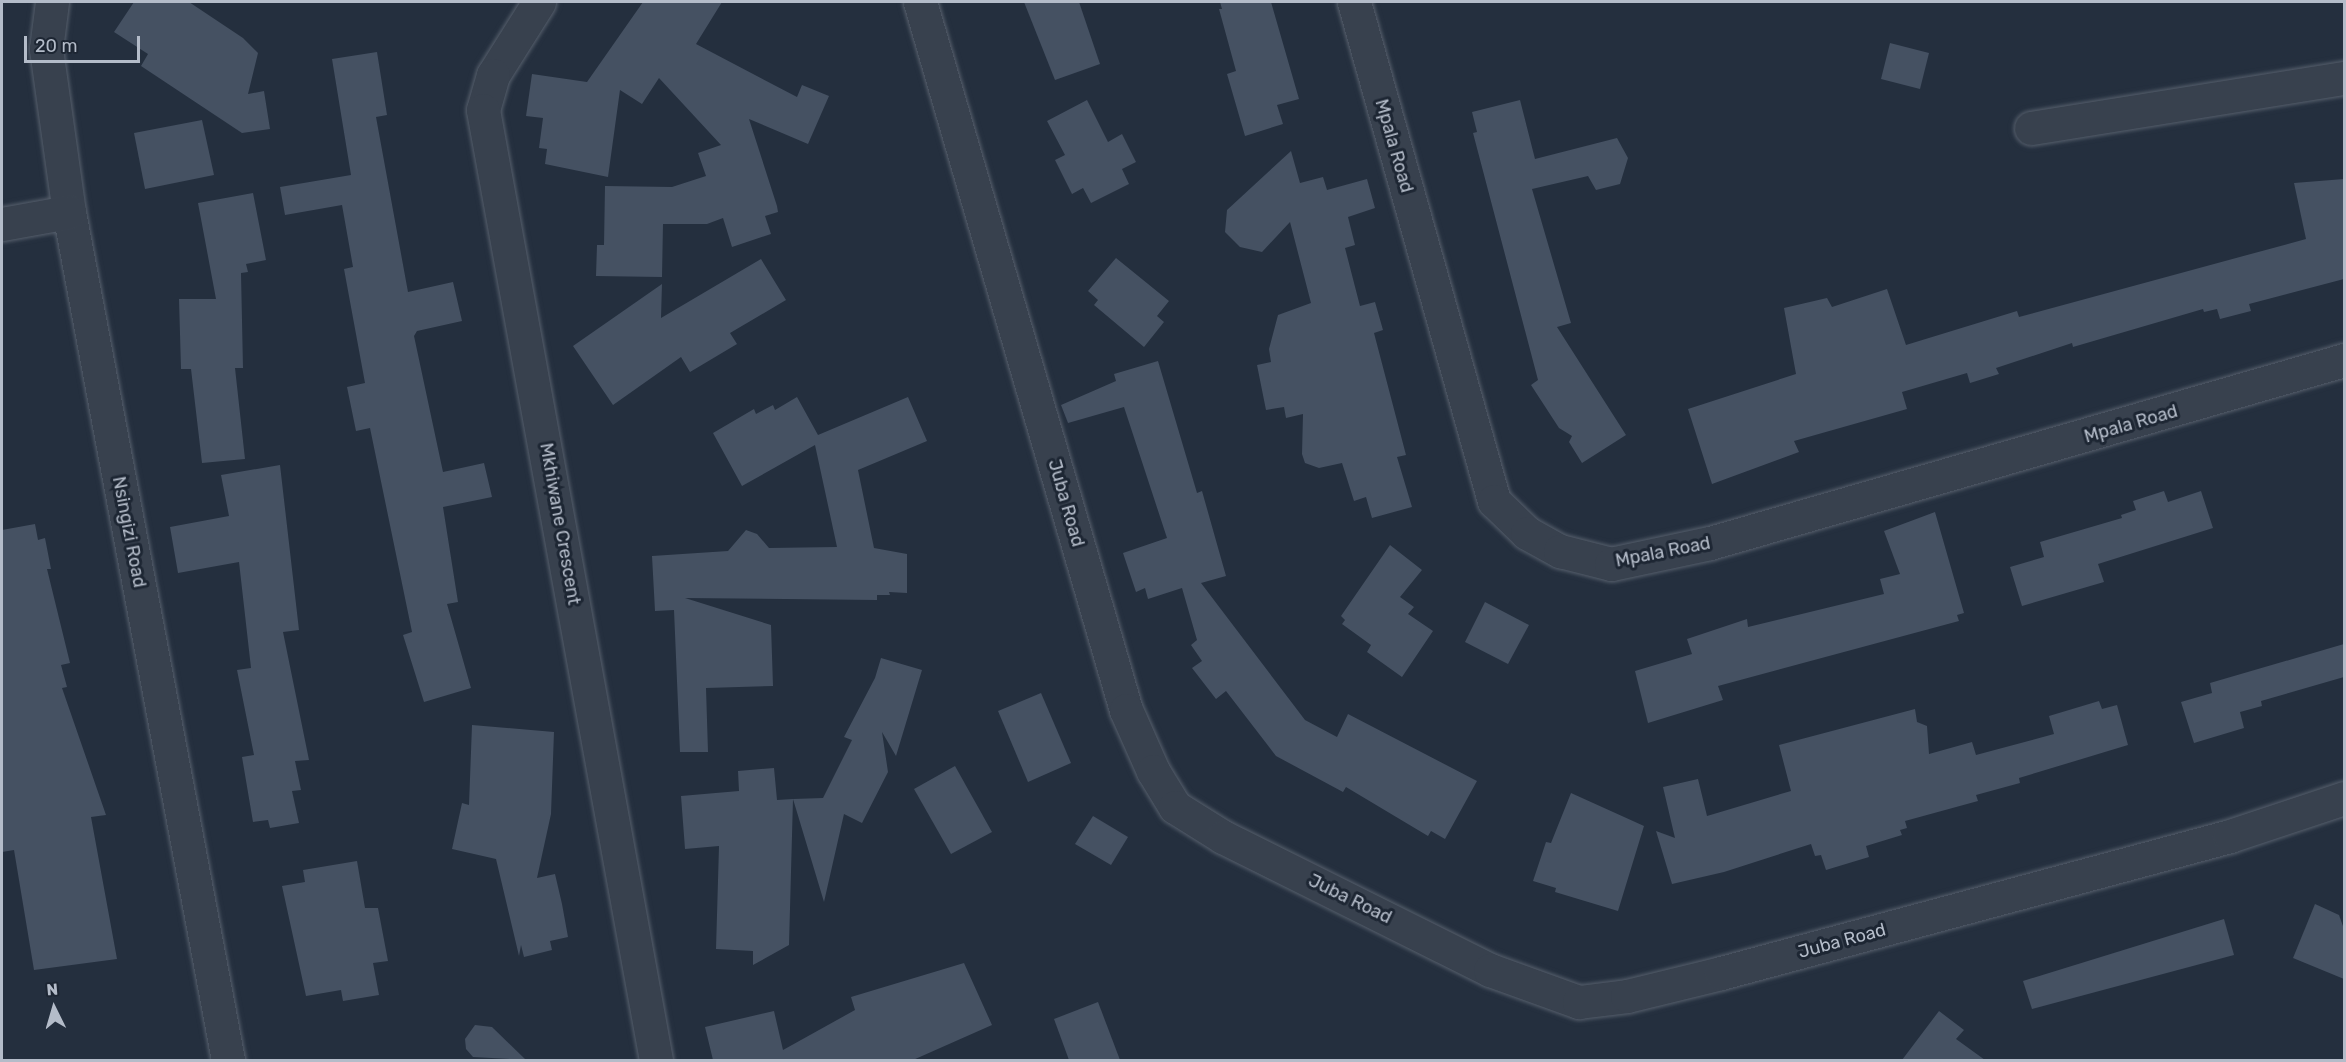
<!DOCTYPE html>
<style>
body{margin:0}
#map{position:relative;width:2346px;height:1062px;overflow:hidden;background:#242f3e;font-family:Rubik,sans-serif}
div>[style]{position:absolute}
.building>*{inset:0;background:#455162}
.roads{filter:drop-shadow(0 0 2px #565f6c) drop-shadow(0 0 2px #565f6c)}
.minor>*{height:33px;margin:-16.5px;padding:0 16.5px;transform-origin:16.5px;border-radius:16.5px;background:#38414e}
span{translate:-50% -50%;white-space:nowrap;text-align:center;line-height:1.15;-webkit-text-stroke:6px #1d2633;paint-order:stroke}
.street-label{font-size:18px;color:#b4bcc9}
.frame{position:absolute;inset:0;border:3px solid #b4bcc9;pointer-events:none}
.north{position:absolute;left:24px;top:978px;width:60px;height:60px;-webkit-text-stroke:4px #1d2633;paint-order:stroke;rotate:355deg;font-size:16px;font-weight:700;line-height:24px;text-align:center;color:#b4bcc9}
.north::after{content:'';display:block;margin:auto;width:21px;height:27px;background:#b4bcc9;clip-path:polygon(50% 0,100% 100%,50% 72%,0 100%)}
.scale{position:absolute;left:24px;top:36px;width:116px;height:27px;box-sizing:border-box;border:3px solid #b4bcc9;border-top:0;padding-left:8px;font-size:18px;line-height:21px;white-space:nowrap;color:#b4bcc9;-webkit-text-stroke:4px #1d2633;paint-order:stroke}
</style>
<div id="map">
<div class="building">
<i style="clip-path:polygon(134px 2px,189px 2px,243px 38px,258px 53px,248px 94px,264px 91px,270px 129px,242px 133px,141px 66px,148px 54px,114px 32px)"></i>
<i style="clip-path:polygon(643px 2px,722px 2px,696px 44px,797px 97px,802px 85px,829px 96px,808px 144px,749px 119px,777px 206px,778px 212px,765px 216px,771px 234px,732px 247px,723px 218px,707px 224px,663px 224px,662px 277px,596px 276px,597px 245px,604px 245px,605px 186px,672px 187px,706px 176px,698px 153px,721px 145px,659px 78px,642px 104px,620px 90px,608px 177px,545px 164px,547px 149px,539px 148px,543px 118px,526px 116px,532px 74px,587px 82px)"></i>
<i style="clip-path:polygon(1024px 2px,1079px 2px,1100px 64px,1055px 80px)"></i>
<i style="clip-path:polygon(1220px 2px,1271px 2px,1299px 99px,1277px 105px,1283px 124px,1245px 136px,1227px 74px,1236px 71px,1219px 9px,1222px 9px)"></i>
<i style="clip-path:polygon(1890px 43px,1929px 53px,1920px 89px,1881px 79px)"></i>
<i style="clip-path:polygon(377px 52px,387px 115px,376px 117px,408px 292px,453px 282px,462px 321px,417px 331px,414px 336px,443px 472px,484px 463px,492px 497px,443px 507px,458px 602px,447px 604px,471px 688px,424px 702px,403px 635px,412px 632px,370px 428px,356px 431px,347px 387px,365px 383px,344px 269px,353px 267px,342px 205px,285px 215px,280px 187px,351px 175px,332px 59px)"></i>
<i style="clip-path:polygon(1087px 100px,1108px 142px,1122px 134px,1136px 162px,1122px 169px,1129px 184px,1091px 203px,1083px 188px,1072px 194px,1055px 160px,1065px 155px,1047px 121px)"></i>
<i style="clip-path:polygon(1520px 100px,1535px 159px,1617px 138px,1628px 158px,1620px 184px,1596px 190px,1588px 176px,1532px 189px,1571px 323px,1557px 327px,1626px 435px,1582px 463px,1569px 442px,1572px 436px,1559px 428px,1531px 385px,1538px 380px,1473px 133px,1477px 132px,1472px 112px)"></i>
<i style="clip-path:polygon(202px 120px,214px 175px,145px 189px,134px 133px)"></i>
<i style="clip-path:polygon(1291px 151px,1300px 183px,1323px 177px,1327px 190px,1367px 179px,1375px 208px,1348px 217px,1355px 245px,1345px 248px,1360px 306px,1375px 302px,1383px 330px,1374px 333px,1406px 455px,1397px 457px,1412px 507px,1372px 518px,1366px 497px,1354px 501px,1342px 463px,1319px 468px,1305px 463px,1302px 454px,1303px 414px,1286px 418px,1284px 407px,1266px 410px,1257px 365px,1271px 362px,1269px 349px,1278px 315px,1311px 303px,1290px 222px,1262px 252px,1240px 247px,1225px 232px,1227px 210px)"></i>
<i style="clip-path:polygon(2344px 179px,2344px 279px,2249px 304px,2251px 311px,2220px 319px,2217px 309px,2204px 312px,2203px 309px,2073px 347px,2072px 343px,1996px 368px,1999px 374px,1970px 383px,1967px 373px,1902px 392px,1907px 409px,1794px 441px,1799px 452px,1712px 484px,1688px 409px,1796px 374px,1784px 308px,1827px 298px,1832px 307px,1887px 289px,1906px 345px,2017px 311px,2019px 317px,2306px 239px,2294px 183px)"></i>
<i style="clip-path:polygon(253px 193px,266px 260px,246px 264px,248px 272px,241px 273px,243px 368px,235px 368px,245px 459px,202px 463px,191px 369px,181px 369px,179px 299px,216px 299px,198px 203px)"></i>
<i style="clip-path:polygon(1116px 258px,1169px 301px,1157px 316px,1164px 322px,1144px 347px,1094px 305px,1098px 300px,1088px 291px)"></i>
<i style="clip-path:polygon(761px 259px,786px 300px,730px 333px,737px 344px,690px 372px,681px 357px,613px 405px,573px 346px,662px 284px,661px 318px)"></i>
<i style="clip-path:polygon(1158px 361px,1197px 493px,1202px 491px,1226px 576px,1201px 583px,1305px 720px,1337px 737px,1348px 714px,1477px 781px,1445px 839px,1431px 831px,1428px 836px,1346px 787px,1343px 792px,1276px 756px,1226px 691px,1216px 699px,1192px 668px,1202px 661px,1191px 645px,1197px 640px,1182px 588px,1148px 599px,1145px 588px,1136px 592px,1123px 553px,1167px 538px,1124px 407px,1068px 423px,1061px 405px,1116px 381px,1114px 374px)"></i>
<i style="clip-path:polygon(797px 397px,818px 435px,908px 397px,927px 441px,858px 470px,874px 548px,907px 554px,907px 593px,889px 592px,890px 595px,877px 595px,877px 600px,685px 598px,771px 625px,773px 686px,706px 688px,708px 752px,680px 752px,674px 610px,655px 611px,652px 556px,728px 551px,746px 530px,757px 534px,769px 548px,837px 547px,815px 445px,742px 486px,713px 433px,754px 409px,756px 414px,773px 405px,775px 410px)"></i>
<i style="clip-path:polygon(280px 465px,299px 630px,283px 632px,309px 760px,295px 761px,301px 790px,292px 791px,299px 823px,270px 828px,268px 820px,253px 822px,242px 757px,254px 755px,237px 670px,251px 668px,239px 562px,178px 573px,170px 527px,229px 516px,221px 475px)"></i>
<i style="clip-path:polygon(2164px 491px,2168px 502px,2201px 491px,2213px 528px,2098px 564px,2104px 582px,2022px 606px,2010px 567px,2044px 557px,2040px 542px,2122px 518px,2121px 515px,2136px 510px,2133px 501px)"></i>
<i style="clip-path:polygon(1935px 512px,1964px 613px,1957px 615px,1959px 621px,1718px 686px,1723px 700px,1648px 723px,1635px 671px,1692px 654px,1687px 639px,1747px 619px,1748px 627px,1884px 594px,1880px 579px,1900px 574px,1884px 531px)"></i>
<i style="clip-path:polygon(35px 524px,38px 540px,45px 538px,51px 569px,47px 569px,70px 663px,61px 665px,67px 687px,62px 688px,106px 815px,91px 817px,117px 959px,34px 970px,14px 850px,2px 852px,2px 530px)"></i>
<i style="clip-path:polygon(1390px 545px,1422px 570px,1400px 597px,1414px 607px,1408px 614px,1433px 631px,1402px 677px,1367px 652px,1371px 645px,1342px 624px,1345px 620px,1341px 616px)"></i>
<i style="clip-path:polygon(1485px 602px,1529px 625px,1508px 664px,1465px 642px)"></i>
<i style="clip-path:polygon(2344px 644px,2344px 677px,2261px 701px,2262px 706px,2240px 712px,2244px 728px,2194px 743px,2181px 702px,2212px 693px,2210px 683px)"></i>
<i style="clip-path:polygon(881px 658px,922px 670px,896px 756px,882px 732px,888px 772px,862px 823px,844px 814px,824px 902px,793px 799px,823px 798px,852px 740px,844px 737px,875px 678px)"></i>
<i style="clip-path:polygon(1041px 693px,1071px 763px,1028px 782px,998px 711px)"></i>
<i style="clip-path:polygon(2099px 701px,2102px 709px,2117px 705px,2128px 745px,2019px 778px,2020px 783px,1976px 795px,1978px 801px,1905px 821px,1907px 828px,1900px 830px,1902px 835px,1866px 846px,1869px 857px,1826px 870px,1821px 855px,1815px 856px,1811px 844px,1724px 872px,1672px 884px,1656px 831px,1675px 838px,1663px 787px,1698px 779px,1707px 816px,1791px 791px,1779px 745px,1915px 709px,1917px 722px,1927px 726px,1929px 754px,1972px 742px,1976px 755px,2054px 734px,2049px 716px)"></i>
<i style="clip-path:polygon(472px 725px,554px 732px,551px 814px,537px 878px,555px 874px,562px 904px,568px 937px,550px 941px,552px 950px,524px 957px,521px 945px,519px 956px,496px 859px,452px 849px,462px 803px,469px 805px)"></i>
<i style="clip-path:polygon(955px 766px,992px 832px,951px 854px,914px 789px)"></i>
<i style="clip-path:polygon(774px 768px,777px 800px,793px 799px,789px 945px,753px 965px,753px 951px,716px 949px,719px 846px,685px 849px,681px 796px,739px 791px,738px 771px)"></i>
<i style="clip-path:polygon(1571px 793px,1644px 826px,1618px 911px,1555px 892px,1556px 888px,1533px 881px,1546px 842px,1551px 843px)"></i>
<i style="clip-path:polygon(1093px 816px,1128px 837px,1111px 865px,1075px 844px)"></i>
<i style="clip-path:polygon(357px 861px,365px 908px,378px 908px,388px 961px,373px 963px,379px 995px,343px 1001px,341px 990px,306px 996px,282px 886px,305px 882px,303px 870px)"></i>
<i style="clip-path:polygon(2315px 904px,2339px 915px,2344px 929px,2344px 979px,2293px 958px)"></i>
<i style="clip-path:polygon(2224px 919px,2234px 955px,2032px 1009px,2023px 981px)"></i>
<i style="clip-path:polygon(964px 963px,992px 1025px,913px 1060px,713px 1060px,705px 1027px,774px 1011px,783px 1050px,855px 1010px,851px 997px)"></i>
<i style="clip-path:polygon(1098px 1002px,1120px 1060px,1069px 1060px,1054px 1019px)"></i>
<i style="clip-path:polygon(1939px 1011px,1964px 1030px,1956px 1039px,1985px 1060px,1902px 1060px)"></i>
<i style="clip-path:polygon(475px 1025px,492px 1027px,526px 1060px,473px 1057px,466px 1049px,465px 1039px)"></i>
</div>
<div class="roads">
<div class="minor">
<i style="left:52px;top:2px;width:47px;rotate:97.3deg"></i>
<i style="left:46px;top:49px;width:165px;rotate:82deg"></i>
<i style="left:69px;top:212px;width:863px;rotate:79.38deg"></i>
<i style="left:539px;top:2px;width:86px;rotate:122.2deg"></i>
<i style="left:493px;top:75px;width:36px;rotate:106deg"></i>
<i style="left:483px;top:110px;width:966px;rotate:79.68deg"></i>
<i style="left:920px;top:2px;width:737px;rotate:73.78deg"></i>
<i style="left:1126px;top:710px;width:67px;rotate:66.1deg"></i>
<i style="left:1153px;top:771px;width:42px;rotate:58.6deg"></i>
<i style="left:1175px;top:807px;width:57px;rotate:32deg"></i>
<i style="left:1223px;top:837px;width:298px;rotate:26.5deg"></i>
<i style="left:1490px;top:970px;width:95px;rotate:19.8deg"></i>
<i style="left:1579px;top:1002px;width:48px;rotate:-7.1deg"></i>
<i style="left:1627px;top:996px;width:97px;rotate:-13.7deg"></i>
<i style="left:1721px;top:973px;width:527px;rotate:-15.06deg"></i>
<i style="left:2230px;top:836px;width:120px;rotate:-18.4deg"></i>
<i style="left:1354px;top:2px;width:518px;rotate:74.33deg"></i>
<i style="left:1494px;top:501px;width:46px;rotate:44.1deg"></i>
<i style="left:1527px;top:533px;width:38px;rotate:29deg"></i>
<i style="left:1560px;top:551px;width:53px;rotate:14.3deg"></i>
<i style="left:1611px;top:564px;width:101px;rotate:-12deg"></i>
<i style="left:1710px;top:543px;width:660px;rotate:-16.1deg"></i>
<i style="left:2031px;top:128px;width:317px;rotate:-9.1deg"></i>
<i style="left:2px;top:224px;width:68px;rotate:-10.2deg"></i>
</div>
</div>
<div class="street-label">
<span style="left:1394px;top:146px;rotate:74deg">Mpala Road</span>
<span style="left:2131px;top:424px;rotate:-16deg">Mpala Road</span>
<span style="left:1066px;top:503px;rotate:74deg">Juba Road</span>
<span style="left:560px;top:524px;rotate:80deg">Mkhiwane Crescent</span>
<span style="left:129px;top:532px;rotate:79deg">Nsingizi Road</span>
<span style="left:1663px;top:552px;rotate:-11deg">Mpala Road</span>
<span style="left:1350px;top:899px;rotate:26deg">Juba Road</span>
<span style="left:1842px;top:941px;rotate:-15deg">Juba Road</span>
</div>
<div class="frame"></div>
<div class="north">N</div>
<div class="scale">20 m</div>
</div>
